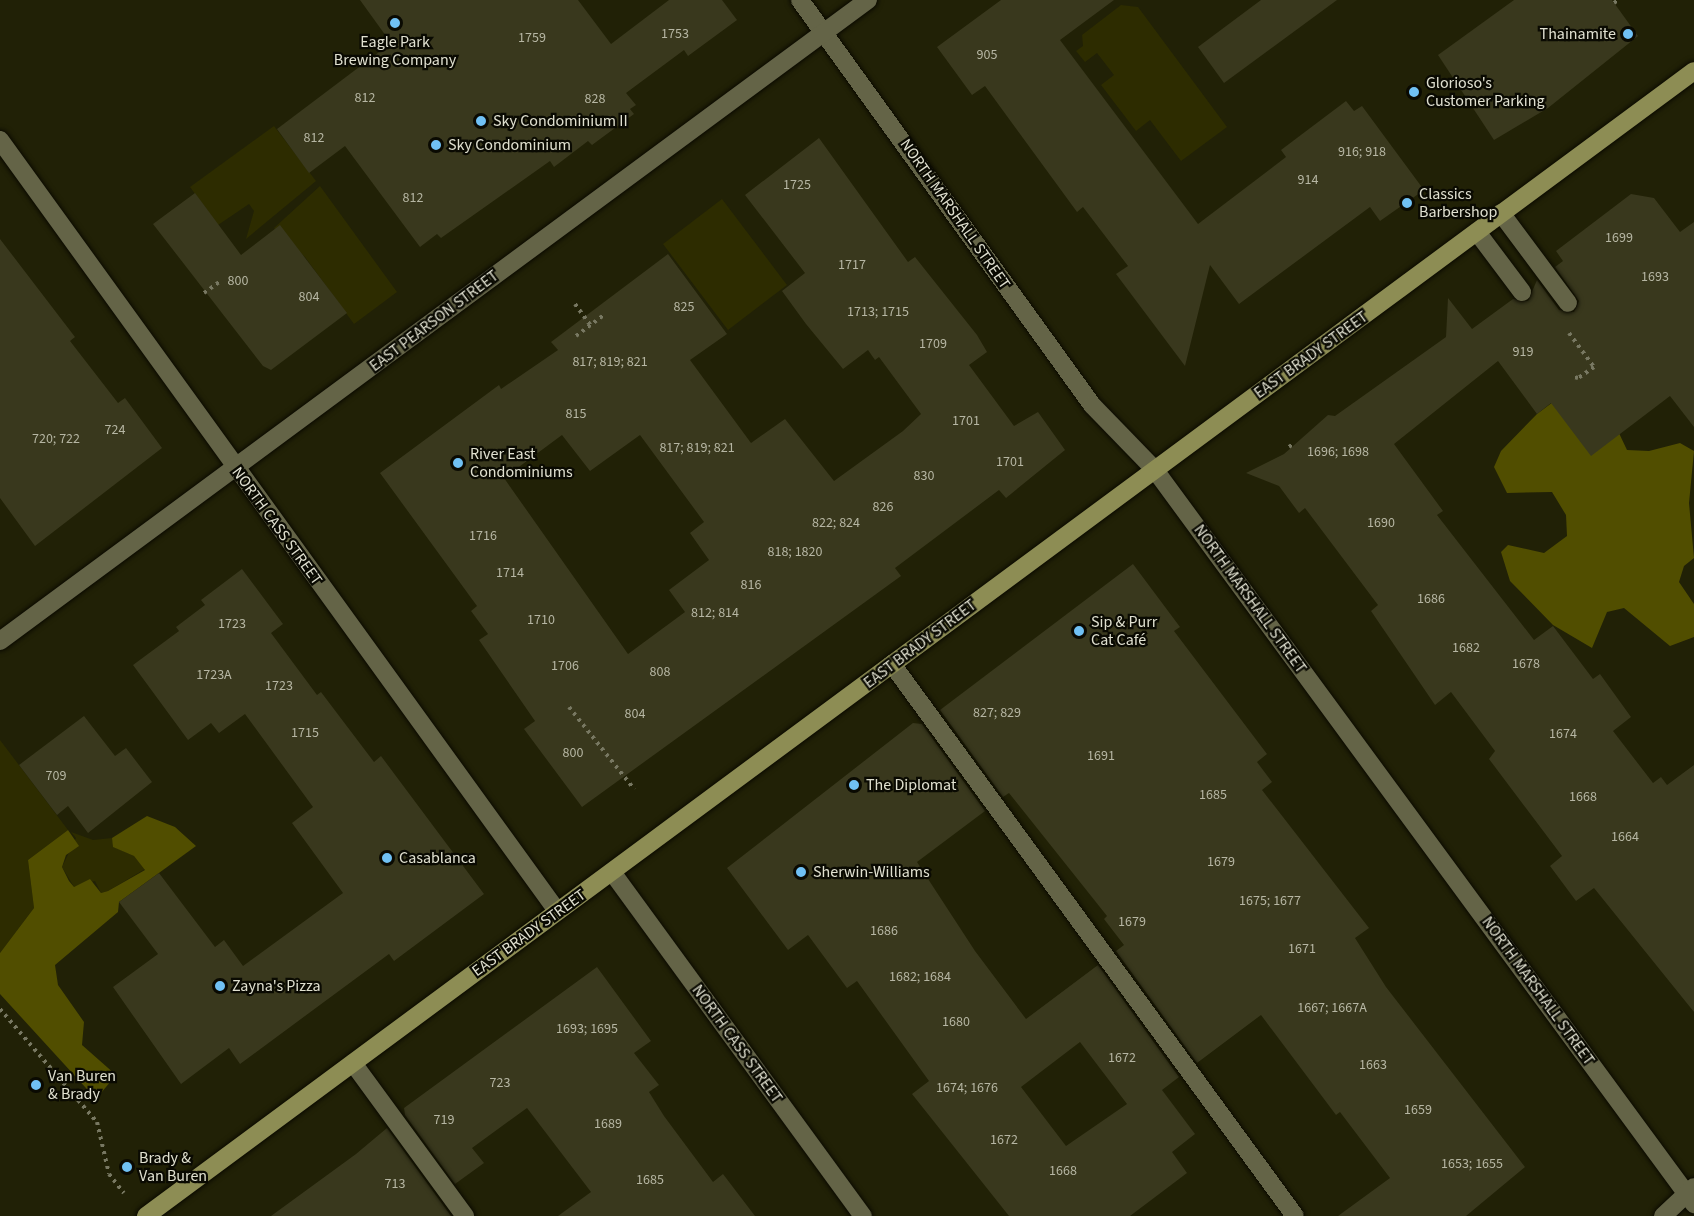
<!DOCTYPE html>
<meta charset="utf-8">
<style>
body{margin:0}
#map{position:relative;width:1694px;height:1216px;overflow:hidden;background:#212106;font-family:"Source Sans 3",sans-serif}
div>[style]{position:absolute}
.green>*{inset:0;background:#2d2c00}
.forest>*{inset:0;background:#514e00}
.building>*{inset:0;background:#39381d}
.path>*{height:4px;margin-top:-2px;transform-origin:0;background:repeating-linear-gradient(90deg,#787862 0 3px,transparent 0 7.5px)}
.roads{filter:drop-shadow(0 0 2px #0b0a00) drop-shadow(0 0 2px #0b0a00)}
.minor>*{height:18px;margin:-9px;padding:0 9px;transform-origin:9px;border-radius:9px;background:#646447}
.major>*{height:18px;margin:-9px;padding:0 9px;transform-origin:9px;border-radius:9px;background:#8d8d54}
.dots>*{width:16px;height:16px;translate:-50% -50%;box-sizing:border-box;border:3px solid #0a0a02;border-radius:50%}
span{translate:-50% -50%;white-space:nowrap;text-align:center;line-height:1.15;-webkit-text-stroke:4.5px #0a0a02;paint-order:stroke}
.number-label{font-size:14px;color:#b6b6a3}
.number-label span{-webkit-text-stroke-width:0}
.poi-label{font-size:16px;color:#e0e0d0}
.right{translate:-100% -50%;text-align:right}
.left{translate:0 -50%;text-align:left}
.street-label{font-size:16px;color:#e0e0d0}
</style>
<div id="map">
<div class="green">
<i style="clip-path:polygon(1121px 5px,1138px 7px,1227px 127px,1181px 161px,1150px 120px,1136px 131px,1101px 85px,1114px 75px,1097px 53px,1085px 62px,1076px 51px,1083px 46px,1082px 35px)"></i>
<i style="clip-path:polygon(274px 126px,316px 181px,246px 239px,254px 211px,249px 204px,218px 225px,190px 187px)"></i>
<i style="clip-path:polygon(320px 186px,397px 292px,354px 324px,305px 257px,274px 228px)"></i>
<i style="clip-path:polygon(722px 199px,787px 285px,728px 330px,663px 244px)"></i>
<i style="clip-path:polygon(0 740px,68px 830px,28px 860px,34px 908px,0 953px)"></i>
<i style="clip-path:polygon(71px 832px,93px 840px,112px 838px,114px 847px,134px 856px,145px 869px,108px 891px,101px 893px,95px 881px,74px 887px,62px 867px,76px 838px)"></i>
</div>
<div class="forest">
<i style="clip-path:polygon(1577px 384px,1609px 412px,1627px 450px,1649px 451px,1680px 443px,1694px 451px,1689px 503px,1694px 558px,1684px 566px,1679px 582px,1694px 604px,1694px 637px,1670px 646px,1624px 608px,1607px 612px,1592px 648px,1553px 625px,1510px 581px,1501px 552px,1508px 545px,1544px 553px,1567px 536px,1566px 515px,1552px 492px,1507px 493px,1494px 467px,1501px 451px,1537px 414px)"></i>
<i style="clip-path:polygon(147px 816px,175px 827px,196px 846px,119px 902px,118px 912px,55px 965px,58px 985px,84px 1022px,82px 1045px,116px 1075px,96px 1099px,0 994px,0 953px,34px 908px,28px 860px,68px 830px,79px 846px,66px 855px,62px 867px,69px 881px,74px 887px,90px 879px,101px 893px,108px 891px,145px 870px,134px 856px,113px 847px,112px 838px)"></i>
</div>
<div class="building">
<i style="clip-path:polygon(360px 0,578px 0,611px 44px,669px 0,722px 0,737px 20px,688px 56px,684px 50px,626px 93px,636px 105px,630px 109px,634px 114px,592px 145px,588px 141px,554px 167px,550px 161px,441px 238px,437px 234px,420px 247px,345px 146px,309px 173px,277px 129px,391px 43px)"></i>
<i style="clip-path:polygon(1001px 0,1114px 0,1060px 40px,1198px 224px,1286px 157px,1281px 150px,1346px 101px,1354px 111px,1362px 106px,1424px 190px,1380px 221px,1370px 207px,1239px 304px,1210px 265px,1185px 366px,1116px 274px,1128px 266px,1083px 207px,1077px 212px,985px 86px,972px 95px,937px 47px)"></i>
<i style="clip-path:polygon(1261px 0,1337px 0,1224px 83px,1198px 47px)"></i>
<i style="clip-path:polygon(1514px 0,1612px 0,1638px 36px,1548px 108px,1494px 140px,1438px 55px)"></i>
<i style="clip-path:polygon(evenodd,819px 138px,908px 262px,915px 257px,977px 335px,987px 352px,969px 365px,1014px 426px,1038px 412px,1065px 450px,1006px 498px,999px 490px,895px 568px,901px 576px,582px 807px,524px 729px,535px 721px,479px 640px,488px 634px,471px 611px,477px 606px,380px 473px,499px 385px,501px 389px,558px 350px,551px 342px,668px 254px,727px 334px,690px 360px,751px 443px,785px 419px,834px 481px,903px 431px,921px 414px,879px 357px,875px 360px,868px 350px,843px 369px,806px 324px,782px 291px,805px 273px,745px 195px,819px 138px,562px 435px,590px 471px,640px 435px,704px 522px,690px 533px,709px 560px,669px 590px,685px 612px,628px 654px,504px 478px,562px 435px)"></i>
<i style="clip-path:polygon(195px 193px,241px 255px,280px 225px,347px 313px,271px 370px,263px 366px,153px 224px)"></i>
<i style="clip-path:polygon(1631px 194px,1654px 198px,1680px 232px,1694px 222px,1694px 427px,1670px 396px,1591px 456px,1551px 403px,1537px 414px,1498px 361px,1394px 444px,1443px 511px,1437px 515px,1534px 640px,1553px 626px,1593px 679px,1600px 674px,1631px 717px,1613px 731px,1653px 783px,1661px 777px,1667px 785px,1694px 765px,1694px 1012px,1594px 888px,1576px 901px,1550px 866px,1562px 856px,1489px 759px,1495px 751px,1451px 692px,1435px 705px,1371px 611px,1378px 605px,1305px 508px,1299px 513px,1279px 486px,1246px 473px,1284px 454px,1328px 415px,1335px 416px,1446px 337px,1448px 298px,1472px 329px,1513px 299px,1528px 301px,1537px 280px,1559px 310px,1574px 312px,1579px 301px,1555px 267px,1563px 261px,1556px 251px)"></i>
<i style="clip-path:polygon(0 239px,75px 337px,70px 341px,118px 403px,125px 398px,162px 448px,35px 546px,0 498px)"></i>
<i style="clip-path:polygon(1133px 564px,1180px 627px,1174px 631px,1267px 754px,1257px 762px,1272px 782px,1262px 790px,1369px 928px,1355px 938px,1386px 987px,1525px 1167px,1466px 1216px,1338px 1216px,1390px 1178px,1340px 1112px,1336px 1115px,1261px 1015px,1197px 1063px,1116px 951px,1124px 945px,1104px 919px,1107px 916px,1009px 793px,1003px 797px,940px 710px)"></i>
<i style="clip-path:polygon(242px 569px,283px 624px,271px 633px,317px 695px,321px 692px,374px 762px,381px 756px,484px 894px,394px 961px,389px 954px,240px 1064px,229px 1048px,181px 1084px,113px 987px,158px 954px,119px 902px,159px 873px,215px 947px,224px 940px,243px 966px,343px 893px,292px 823px,313px 807px,245px 714px,219px 733px,211px 723px,188px 740px,133px 665px,179px 631px,176px 627px,205px 605px,201px 600px)"></i>
<i style="clip-path:polygon(84px 716px,115px 756px,126px 748px,152px 782px,88px 833px,68px 806px,57px 815px,19px 765px)"></i>
<i style="clip-path:polygon(evenodd,913px 723px,922px 724px,985px 811px,917px 862px,975px 951px,1026px 1019px,1098px 965px,1179px 1077px,1162px 1090px,1195px 1134px,1172px 1152px,1187px 1173px,1130px 1216px,1009px 1216px,912px 1094px,929px 1081px,857px 981px,847px 988px,808px 935px,788px 950px,727px 868px,913px 723px,1080px 1042px,1127px 1104px,1066px 1146px,1021px 1087px,1080px 1042px)"></i>
<i style="clip-path:polygon(597px 967px,651px 1041px,634px 1053px,659px 1085px,649px 1092px,664px 1116px,713px 1182px,723px 1174px,755px 1216px,558px 1216px,591px 1192px,527px 1108px,472px 1148px,484px 1163px,455px 1184px,405px 1115px,404px 1108px)"></i>
<i style="clip-path:polygon(387px 1128px,451px 1216px,271px 1216px,356px 1154px)"></i>
</div>
<div class="path">
<i style="left:1614px;top:3px;width:5px;rotate:-37deg"></i>
<i style="left:204px;top:293px;width:19px;rotate:-36deg"></i>
<i style="left:575px;top:304px;width:26px;rotate:54deg"></i>
<i style="left:1569px;top:333px;width:42px;rotate:53.7deg"></i>
<i style="left:1594px;top:367px;width:19px;rotate:145deg"></i>
<i style="left:1578px;top:378px;width:7px;rotate:-164deg"></i>
<i style="left:576px;top:336px;width:35px;rotate:-37deg"></i>
<i style="left:1289px;top:447px;width:6px;rotate:-39deg"></i>
<i style="left:569px;top:707px;width:105px;rotate:51.6deg"></i>
<i style="left:0;top:1009px;width:149px;rotate:49.4deg"></i>
<i style="left:97px;top:1122px;width:53px;rotate:77deg"></i>
<i style="left:109px;top:1174px;width:24px;rotate:52deg"></i>
</div>
<div class="roads">
<div class="minor">
<i style="left:800px;top:0;width:499px;rotate:54.2deg"></i>
<i style="left:1092px;top:405px;width:91px;rotate:45.9deg"></i>
<i style="left:1155px;top:470px;width:911px;rotate:53.71deg"></i>
<i style="left:0;top:140px;width:951px;rotate:54.15deg"></i>
<i style="left:1501px;top:213px;width:112px;rotate:53.3deg"></i>
<i style="left:1477px;top:232px;width:75px;rotate:53.1deg"></i>
<i style="left:0;top:641px;width:1079px;rotate:-36.45deg"></i>
<i style="left:892px;top:664px;width:683px;rotate:53.87deg"></i>
<i style="left:612px;top:872px;width:426px;rotate:53.9deg"></i>
<i style="left:353px;top:1063px;width:190px;rotate:53.8deg"></i>
<i style="left:1663px;top:1216px;width:42px;rotate:-43.1deg"></i>
</div>
<div class="major">
<i style="left:146px;top:1216px;width:1925px;rotate:-36.49deg"></i>
</div>
</div>
<div class="dots">
<i style="left:395px;top:23px;background:#70c1f4"></i>
<i style="left:1628px;top:34px;background:#70c1f4"></i>
<i style="left:1414px;top:92px;background:#70c1f4"></i>
<i style="left:481px;top:121px;background:#70c1f4"></i>
<i style="left:436px;top:145px;background:#70c1f4"></i>
<i style="left:1407px;top:203px;background:#70c1f4"></i>
<i style="left:458px;top:463px;background:#70c1f4"></i>
<i style="left:1079px;top:631px;background:#70c1f4"></i>
<i style="left:854px;top:785px;background:#70c1f4"></i>
<i style="left:387px;top:858px;background:#70c1f4"></i>
<i style="left:801px;top:872px;background:#70c1f4"></i>
<i style="left:220px;top:986px;background:#70c1f4"></i>
<i style="left:36px;top:1085px;background:#70c1f4"></i>
<i style="left:127px;top:1167px;background:#70c1f4"></i>
</div>
<div class="number-label">
<span style="left:675px;top:34px">1753</span>
<span style="left:532px;top:38px">1759</span>
<span style="left:987px;top:55px">905</span>
<span style="left:365px;top:98px">812</span>
<span style="left:595px;top:99px">828</span>
<span style="left:314px;top:138px">812</span>
<span style="left:1362px;top:152px">916; 918</span>
<span style="left:1308px;top:180px">914</span>
<span style="left:797px;top:185px">1725</span>
<span style="left:413px;top:198px">812</span>
<span style="left:1619px;top:238px">1699</span>
<span style="left:852px;top:265px">1717</span>
<span style="left:1655px;top:277px">1693</span>
<span style="left:238px;top:281px">800</span>
<span style="left:309px;top:297px">804</span>
<span style="left:684px;top:307px">825</span>
<span style="left:878px;top:312px">1713; 1715</span>
<span style="left:933px;top:344px">1709</span>
<span style="left:1523px;top:352px">919</span>
<span style="left:610px;top:362px">817; 819; 821</span>
<span style="left:576px;top:414px">815</span>
<span style="left:966px;top:421px">1701</span>
<span style="left:115px;top:430px">724</span>
<span style="left:56px;top:439px">720; 722</span>
<span style="left:697px;top:448px">817; 819; 821</span>
<span style="left:1338px;top:452px">1696; 1698</span>
<span style="left:1010px;top:462px">1701</span>
<span style="left:924px;top:476px">830</span>
<span style="left:883px;top:507px">826</span>
<span style="left:836px;top:523px">822; 824</span>
<span style="left:1381px;top:523px">1690</span>
<span style="left:483px;top:536px">1716</span>
<span style="left:795px;top:552px">818; 1820</span>
<span style="left:510px;top:573px">1714</span>
<span style="left:751px;top:585px">816</span>
<span style="left:1431px;top:599px">1686</span>
<span style="left:715px;top:613px">812; 814</span>
<span style="left:541px;top:620px">1710</span>
<span style="left:232px;top:624px">1723</span>
<span style="left:1466px;top:648px">1682</span>
<span style="left:1526px;top:664px">1678</span>
<span style="left:565px;top:666px">1706</span>
<span style="left:660px;top:672px">808</span>
<span style="left:214px;top:675px">1723A</span>
<span style="left:279px;top:686px">1723</span>
<span style="left:997px;top:713px">827; 829</span>
<span style="left:635px;top:714px">804</span>
<span style="left:305px;top:733px">1715</span>
<span style="left:1563px;top:734px">1674</span>
<span style="left:573px;top:753px">800</span>
<span style="left:1101px;top:756px">1691</span>
<span style="left:56px;top:776px">709</span>
<span style="left:1213px;top:795px">1685</span>
<span style="left:1583px;top:797px">1668</span>
<span style="left:1625px;top:837px">1664</span>
<span style="left:1221px;top:862px">1679</span>
<span style="left:1270px;top:901px">1675; 1677</span>
<span style="left:1132px;top:922px">1679</span>
<span style="left:884px;top:931px">1686</span>
<span style="left:1302px;top:949px">1671</span>
<span style="left:920px;top:977px">1682; 1684</span>
<span style="left:1332px;top:1008px">1667; 1667A</span>
<span style="left:956px;top:1022px">1680</span>
<span style="left:587px;top:1029px">1693; 1695</span>
<span style="left:1122px;top:1058px">1672</span>
<span style="left:1373px;top:1065px">1663</span>
<span style="left:500px;top:1083px">723</span>
<span style="left:967px;top:1088px">1674; 1676</span>
<span style="left:1418px;top:1110px">1659</span>
<span style="left:444px;top:1120px">719</span>
<span style="left:608px;top:1124px">1689</span>
<span style="left:1004px;top:1140px">1672</span>
<span style="left:1472px;top:1164px">1653; 1655</span>
<span style="left:1063px;top:1171px">1668</span>
<span style="left:650px;top:1180px">1685</span>
<span style="left:395px;top:1184px">713</span>
</div>
<div class="poi-label">
<span class="right" style="left:1616px;top:34px">Thainamite</span>
<span style="left:395px;top:51px">Eagle Park<br>Brewing Company</span>
<span class="left" style="left:1426px;top:92px">Glorioso's<br>Customer Parking</span>
<span class="left" style="left:493px;top:121px">Sky Condominium II</span>
<span class="left" style="left:448px;top:145px">Sky Condominium</span>
<span class="left" style="left:1419px;top:203px">Classics<br>Barbershop</span>
<span class="left" style="left:470px;top:463px">River East<br>Condominiums</span>
<span class="left" style="left:1091px;top:631px">Sip &amp; Purr<br>Cat Café</span>
<span class="left" style="left:866px;top:785px">The Diplomat</span>
<span class="left" style="left:399px;top:858px">Casablanca</span>
<span class="left" style="left:813px;top:872px">Sherwin-Williams</span>
<span class="left" style="left:232px;top:986px">Zayna's Pizza</span>
<span class="left" style="left:48px;top:1085px">Van Buren<br>&amp; Brady</span>
<span class="left" style="left:139px;top:1167px">Brady &amp;<br>Van Buren</span>
</div>
<div class="street-label">
<span style="left:955px;top:214px;rotate:55deg">NORTH MARSHALL STREET</span>
<span style="left:434px;top:321px;rotate:-37deg">EAST PEARSON STREET</span>
<span style="left:1311px;top:355px;rotate:-36deg">EAST BRADY STREET</span>
<span style="left:277px;top:526px;rotate:54deg">NORTH CASS STREET</span>
<span style="left:1250px;top:599px;rotate:54deg">NORTH MARSHALL STREET</span>
<span style="left:920px;top:644px;rotate:-37deg">EAST BRADY STREET</span>
<span style="left:529px;top:933px;rotate:-36deg">EAST BRADY STREET</span>
<span style="left:1538px;top:991px;rotate:54deg">NORTH MARSHALL STREET</span>
<span style="left:737px;top:1044px;rotate:54deg">NORTH CASS STREET</span>
</div>
</div>
